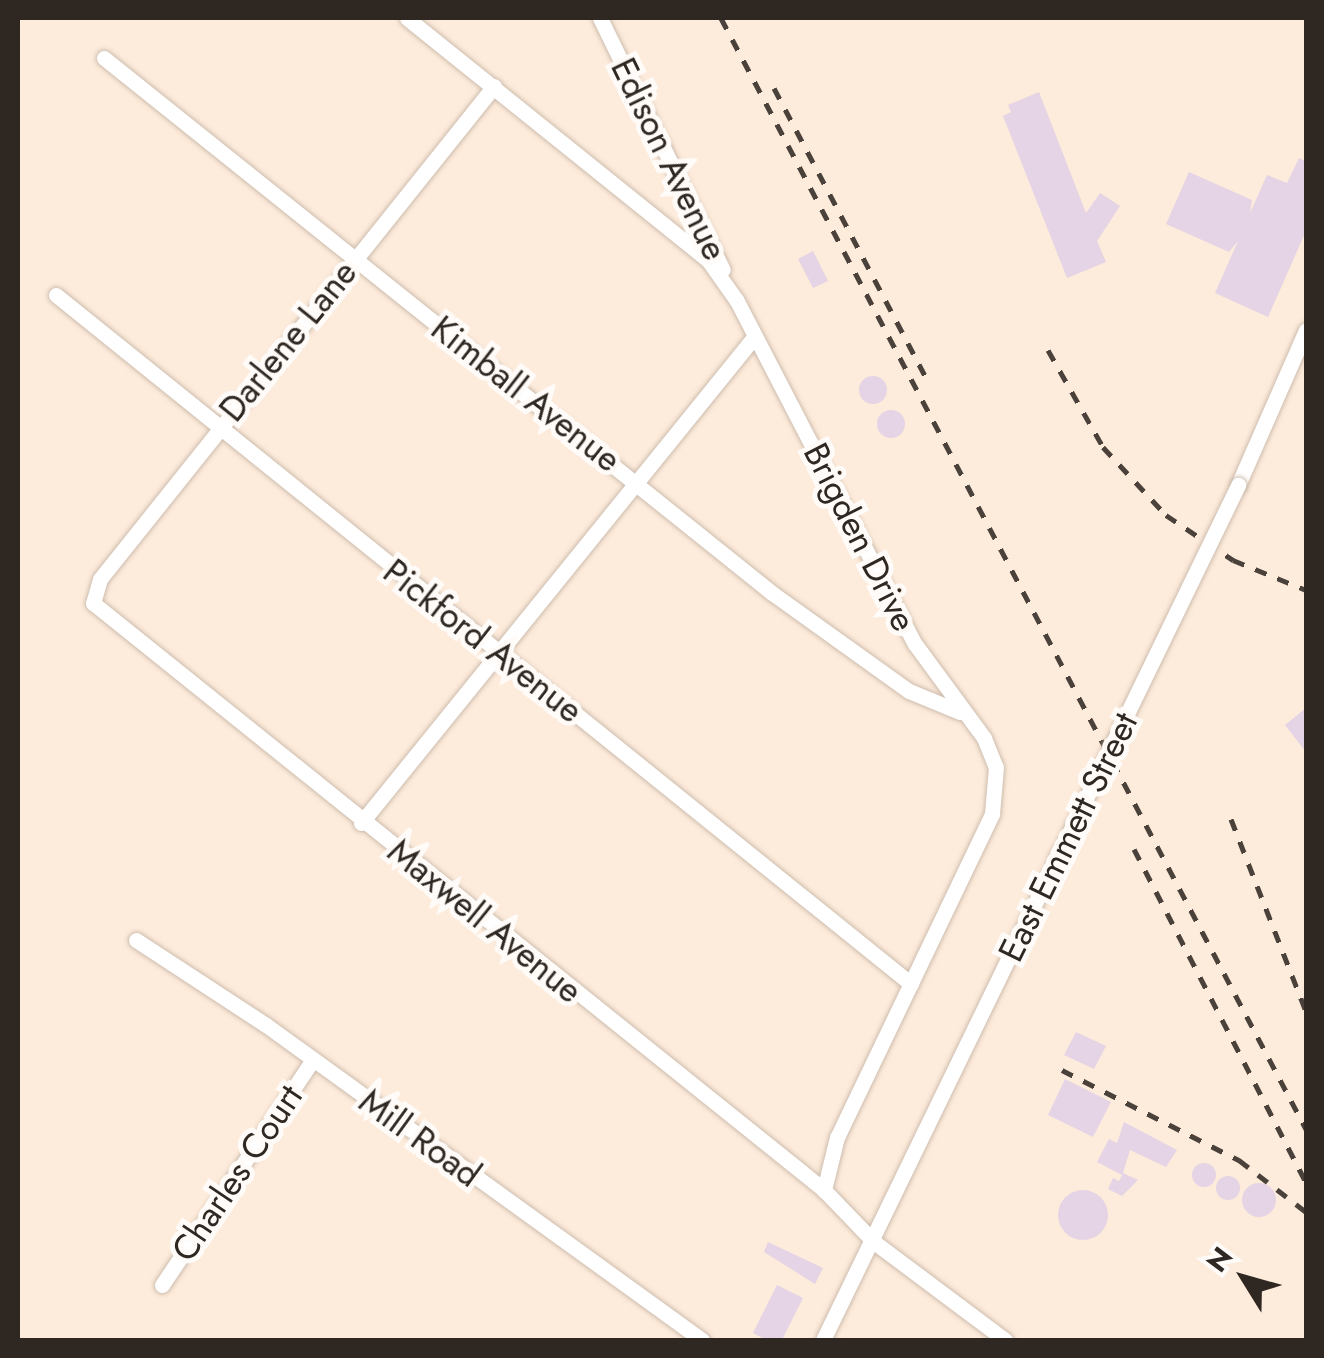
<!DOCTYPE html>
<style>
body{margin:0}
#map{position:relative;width:1324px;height:1358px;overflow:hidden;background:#fdebdb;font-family:Jost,sans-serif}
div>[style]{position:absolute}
.building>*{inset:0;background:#e4d4e5}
.round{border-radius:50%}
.roads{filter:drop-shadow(0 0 2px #cebdae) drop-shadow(0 0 2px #cebdae)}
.minor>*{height:15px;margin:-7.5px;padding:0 7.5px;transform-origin:7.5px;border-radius:7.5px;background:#fff}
.rail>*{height:5px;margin-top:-2.5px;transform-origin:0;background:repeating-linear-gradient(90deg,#49413a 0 12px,transparent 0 24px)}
.bridges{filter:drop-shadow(0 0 2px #cebdae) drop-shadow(0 0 2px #cebdae)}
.minor-bridge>*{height:15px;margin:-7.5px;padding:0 7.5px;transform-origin:7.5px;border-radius:7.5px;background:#fff}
span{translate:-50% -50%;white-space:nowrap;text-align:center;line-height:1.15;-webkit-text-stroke:10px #fffbf8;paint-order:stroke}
.street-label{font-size:35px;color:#2f2822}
.frame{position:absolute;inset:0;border:20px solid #2f2822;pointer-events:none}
.north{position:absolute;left:1194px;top:1228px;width:100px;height:100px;-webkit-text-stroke:8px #fffbf8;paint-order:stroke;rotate:307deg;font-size:28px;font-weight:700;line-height:40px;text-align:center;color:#2f2822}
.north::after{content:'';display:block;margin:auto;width:35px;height:45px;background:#2f2822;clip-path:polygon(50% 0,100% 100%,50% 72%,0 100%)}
</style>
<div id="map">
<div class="building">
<i style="clip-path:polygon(1039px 92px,1086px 213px,1100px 193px,1120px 206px,1097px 241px,1106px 262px,1067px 278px,1003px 116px,1011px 112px,1008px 105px)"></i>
<i style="clip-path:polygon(1299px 158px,1306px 161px,1306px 231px,1268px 317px,1215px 293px,1238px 241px,1229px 252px,1166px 224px,1189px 172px,1252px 200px,1250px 213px,1267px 175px,1287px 183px)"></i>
<i style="clip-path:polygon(813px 251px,828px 281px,813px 288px,798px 259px)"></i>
<i class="round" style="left:859px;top:376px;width:28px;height:28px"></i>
<i class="round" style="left:877px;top:410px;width:28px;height:28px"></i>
<i style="clip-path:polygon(1306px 708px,1306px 752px,1285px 725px)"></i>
<i style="clip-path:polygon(1076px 1032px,1106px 1046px,1094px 1069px,1064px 1055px)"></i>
<i style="clip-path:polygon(1065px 1079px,1111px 1102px,1093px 1137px,1048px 1115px)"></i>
<i style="clip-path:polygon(1124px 1122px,1177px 1150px,1166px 1167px,1130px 1150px,1123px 1173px,1138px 1180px,1122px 1196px,1108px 1189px,1113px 1178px,1119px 1181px,1122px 1175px,1097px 1162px,1109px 1139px,1117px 1143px)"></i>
<i class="round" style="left:1192px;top:1163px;width:24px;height:24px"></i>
<i class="round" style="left:1216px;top:1176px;width:24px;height:24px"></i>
<i class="round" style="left:1242px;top:1183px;width:34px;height:34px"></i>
<i class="round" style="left:1058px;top:1190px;width:50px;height:50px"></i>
<i style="clip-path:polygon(768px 1242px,823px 1268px,815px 1284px,764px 1252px)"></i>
<i style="clip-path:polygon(777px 1285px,803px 1298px,782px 1340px,767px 1340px,753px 1333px)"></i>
</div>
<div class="roads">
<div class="minor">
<i style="left:407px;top:18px;width:386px;rotate:38.8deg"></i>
<i style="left:708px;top:260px;width:50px;rotate:54.7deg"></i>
<i style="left:737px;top:301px;width:386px;rotate:62.6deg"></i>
<i style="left:915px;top:644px;width:117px;rotate:53.7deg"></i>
<i style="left:984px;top:738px;width:31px;rotate:68deg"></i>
<i style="left:996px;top:767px;width:47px;rotate:94.9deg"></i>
<i style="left:992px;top:814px;width:358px;rotate:115.6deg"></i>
<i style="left:837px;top:1137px;width:55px;rotate:103.8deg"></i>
<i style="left:600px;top:18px;width:280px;rotate:64deg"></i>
<i style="left:104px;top:58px;width:856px;rotate:38.69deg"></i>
<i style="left:772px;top:593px;width:168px;rotate:35.6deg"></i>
<i style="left:909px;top:691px;width:55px;rotate:22.4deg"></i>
<i style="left:494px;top:86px;width:631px;rotate:128.63deg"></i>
<i style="left:100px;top:579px;width:25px;rotate:106deg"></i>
<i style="left:93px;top:603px;width:938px;rotate:38.76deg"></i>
<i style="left:824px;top:1190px;width:72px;rotate:46.1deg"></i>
<i style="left:874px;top:1242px;width:164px;rotate:36.8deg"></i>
<i style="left:56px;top:295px;width:1098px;rotate:38.86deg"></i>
<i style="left:1238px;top:485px;width:169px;rotate:-66.3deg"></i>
<i style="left:361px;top:823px;width:626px;rotate:-51.03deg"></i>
<i style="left:136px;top:940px;width:155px;rotate:33.2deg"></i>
<i style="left:266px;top:1025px;width:538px;rotate:35.85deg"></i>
<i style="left:162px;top:1285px;width:270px;rotate:-56.2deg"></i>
<i style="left:823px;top:1340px;width:536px;rotate:-64.1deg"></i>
</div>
</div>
<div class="rail">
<i style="left:721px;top:18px;width:1256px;rotate:62.23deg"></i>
<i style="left:774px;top:88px;width:325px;rotate:62.3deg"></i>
<i style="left:1048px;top:350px;width:112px;rotate:60.4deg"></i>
<i style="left:1103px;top:447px;width:93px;rotate:47.2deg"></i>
<i style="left:1166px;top:515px;width:81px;rotate:33.9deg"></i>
<i style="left:1233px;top:560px;width:79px;rotate:22.3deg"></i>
<i style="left:1231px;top:819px;width:206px;rotate:68.7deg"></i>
<i style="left:1134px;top:849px;width:375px;rotate:62.7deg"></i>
<i style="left:1062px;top:1070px;width:199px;rotate:27deg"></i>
<i style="left:1239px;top:1160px;width:85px;rotate:37.8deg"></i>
</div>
<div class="bridges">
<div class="minor-bridge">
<i style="left:1057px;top:858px;width:415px;rotate:-64.1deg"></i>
</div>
</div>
<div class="street-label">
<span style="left:669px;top:159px;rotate:64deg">Edison Avenue</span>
<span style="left:288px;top:341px;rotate:-51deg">Darlene Lane</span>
<span style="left:526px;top:394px;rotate:38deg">Kimball Avenue</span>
<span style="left:860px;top:537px;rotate:63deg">Brigden Drive</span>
<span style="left:483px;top:641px;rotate:38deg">Pickford Avenue</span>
<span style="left:1068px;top:837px;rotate:-64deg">East Emmett Street</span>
<span style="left:485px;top:921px;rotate:39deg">Maxwell Avenue</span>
<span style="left:420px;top:1138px;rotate:36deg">Mill Road</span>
<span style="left:237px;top:1173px;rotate:-56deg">Charles Court</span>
</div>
<div class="frame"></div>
<div class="north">N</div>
</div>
